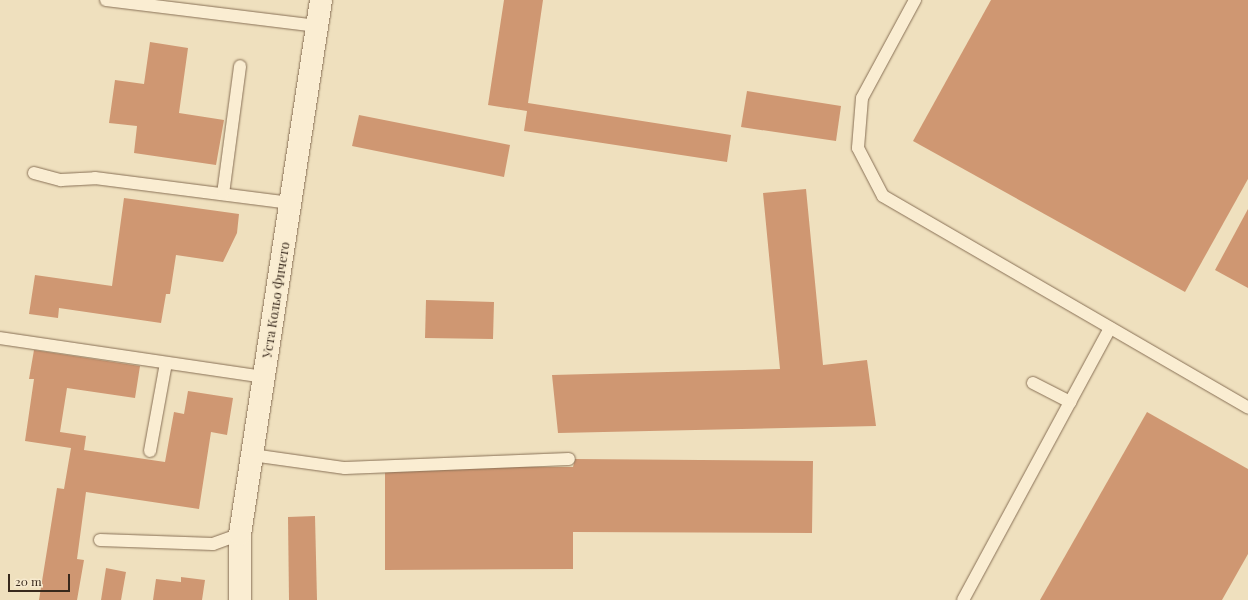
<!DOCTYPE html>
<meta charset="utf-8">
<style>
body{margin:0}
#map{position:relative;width:1248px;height:600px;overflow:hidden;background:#efe0be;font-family:"Playfair Display",serif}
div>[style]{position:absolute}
.building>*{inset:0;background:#cf9772}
.roads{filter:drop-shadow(0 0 1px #887056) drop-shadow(0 0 1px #887056)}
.lane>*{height:12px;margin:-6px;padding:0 6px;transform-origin:6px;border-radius:6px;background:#faedd2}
.street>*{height:22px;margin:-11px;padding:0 11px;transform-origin:11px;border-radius:11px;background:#faedd2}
span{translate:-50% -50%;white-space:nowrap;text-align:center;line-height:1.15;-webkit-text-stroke:3px #f7eace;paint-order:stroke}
.street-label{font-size:13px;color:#37281c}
.scale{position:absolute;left:8px;top:574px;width:62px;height:18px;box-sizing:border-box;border:2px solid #37281c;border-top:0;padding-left:5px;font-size:12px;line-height:14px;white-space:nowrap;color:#37281c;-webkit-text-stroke:3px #f7eace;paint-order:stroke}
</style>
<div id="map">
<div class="building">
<i style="clip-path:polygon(504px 0,543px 0,528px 103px,731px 135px,727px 162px,524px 131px,527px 111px,488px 105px)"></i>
<i style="clip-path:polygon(991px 0,1248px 0,1248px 179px,1185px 292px,913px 141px)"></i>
<i style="clip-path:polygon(150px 42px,188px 48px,179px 113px,224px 120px,216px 165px,134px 153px,137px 126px,109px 123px,115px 80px,144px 84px)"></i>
<i style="clip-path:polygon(747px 91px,841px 106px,836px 141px,741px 127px)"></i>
<i style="clip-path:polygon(359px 115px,510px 145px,504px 177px,352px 146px)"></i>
<i style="clip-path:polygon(806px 189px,823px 365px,867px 360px,876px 426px,558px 433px,552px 375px,780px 369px,763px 193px)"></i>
<i style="clip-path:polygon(124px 198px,239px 214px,237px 233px,223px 262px,176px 255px,170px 294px,166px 294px,161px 323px,59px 308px,58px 318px,29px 314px,35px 275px,112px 286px)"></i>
<i style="clip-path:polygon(1248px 209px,1248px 288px,1215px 270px)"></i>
<i style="clip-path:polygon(426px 300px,494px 302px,493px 339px,425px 338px)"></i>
<i style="clip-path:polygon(34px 350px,140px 366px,135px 398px,67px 388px,60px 432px,86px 436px,84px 450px,165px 462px,174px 412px,184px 414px,188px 391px,233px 398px,227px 435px,211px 432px,199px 509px,86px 492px,77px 559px,84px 560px,77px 600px,39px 600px,57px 488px,64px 489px,71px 448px,25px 441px,34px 379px,29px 379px)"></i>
<i style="clip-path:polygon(1147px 412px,1248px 469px,1248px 554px,1222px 600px,1040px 600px)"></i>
<i style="clip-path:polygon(575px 459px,813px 461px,812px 533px,573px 532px,573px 569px,385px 570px,385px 467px,573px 467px)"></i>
<i style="clip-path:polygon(315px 516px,317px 600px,289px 600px,288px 517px)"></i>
<i style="clip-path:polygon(106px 568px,126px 572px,121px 600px,101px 600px)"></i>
<i style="clip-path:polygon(181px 577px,205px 580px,202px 600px,153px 600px,156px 579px,181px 582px)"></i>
</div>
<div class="roads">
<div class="lane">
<i style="left:106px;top:0;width:213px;rotate:7deg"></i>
<i style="left:915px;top:0;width:111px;rotate:118.4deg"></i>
<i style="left:862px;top:98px;width:50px;rotate:94.6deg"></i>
<i style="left:858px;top:148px;width:54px;rotate:62.5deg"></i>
<i style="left:883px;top:196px;width:422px;rotate:30.1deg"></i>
<i style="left:34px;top:173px;width:28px;rotate:15deg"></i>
<i style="left:61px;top:180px;width:34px;rotate:-3deg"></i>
<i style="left:95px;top:178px;width:197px;rotate:7.3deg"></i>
<i style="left:223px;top:194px;width:129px;rotate:-82.4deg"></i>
<i style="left:0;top:338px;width:267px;rotate:8.4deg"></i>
<i style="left:1033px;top:383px;width:42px;rotate:27.2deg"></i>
<i style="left:150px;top:451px;width:89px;rotate:-79.7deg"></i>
<i style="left:252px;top:455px;width:94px;rotate:8deg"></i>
<i style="left:345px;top:468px;width:224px;rotate:-2.3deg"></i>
<i style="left:100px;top:540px;width:113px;rotate:2deg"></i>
<i style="left:213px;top:544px;width:29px;rotate:-20deg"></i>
<i style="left:963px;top:600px;width:309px;rotate:-61.6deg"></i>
</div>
<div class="street">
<i style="left:240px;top:600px;width:66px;rotate:-90deg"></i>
<i style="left:240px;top:534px;width:540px;rotate:-81.37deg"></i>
</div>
</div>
<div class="street-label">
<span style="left:276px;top:300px;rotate:-81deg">Уста Кольо Фичето</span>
</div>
<div class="scale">20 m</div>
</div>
